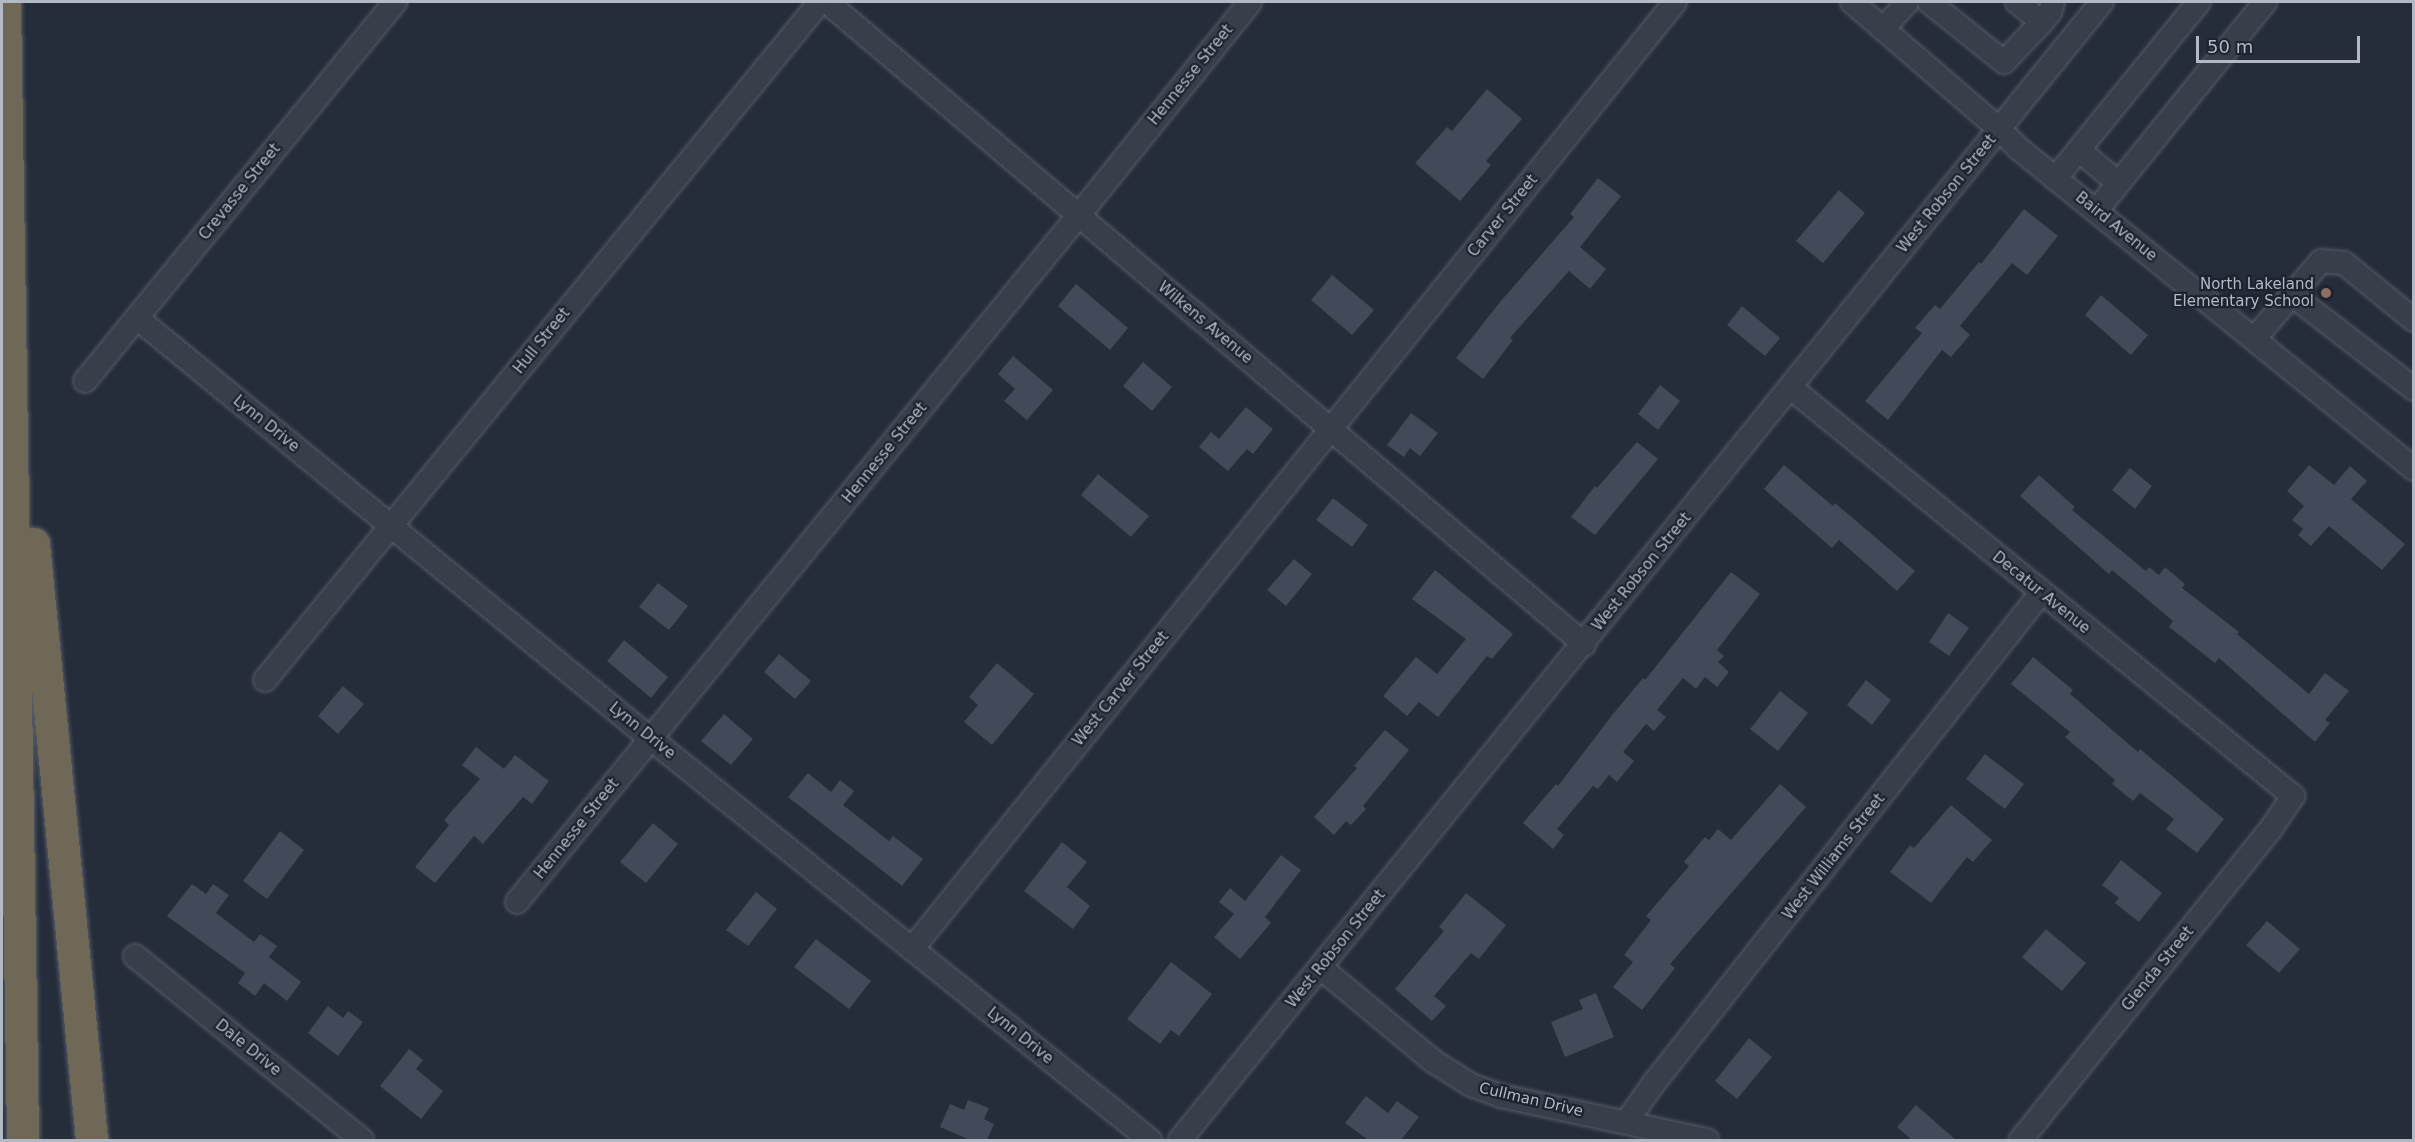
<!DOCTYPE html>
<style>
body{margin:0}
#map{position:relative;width:2415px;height:1142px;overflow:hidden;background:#252c3a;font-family:"DejaVu Sans",sans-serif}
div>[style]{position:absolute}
.building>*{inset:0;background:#414a59}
.roads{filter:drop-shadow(0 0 2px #565c68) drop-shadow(0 0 2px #565c68)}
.minor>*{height:22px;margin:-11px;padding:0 11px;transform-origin:11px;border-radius:11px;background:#383e4a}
.highway>*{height:32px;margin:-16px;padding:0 16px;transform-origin:16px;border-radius:16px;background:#706856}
.dots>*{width:16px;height:16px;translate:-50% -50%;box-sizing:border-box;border:3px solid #1d232f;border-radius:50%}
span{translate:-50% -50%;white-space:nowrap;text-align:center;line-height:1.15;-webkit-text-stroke:4.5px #1d232f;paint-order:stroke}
.street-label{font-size:15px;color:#b4b9c6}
.poi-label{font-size:15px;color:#b4b9c6}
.right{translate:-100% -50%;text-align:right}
.frame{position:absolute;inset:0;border:3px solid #b4b9c6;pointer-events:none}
.scale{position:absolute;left:2196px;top:36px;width:164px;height:27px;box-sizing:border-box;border:3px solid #b4b9c6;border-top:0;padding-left:8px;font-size:18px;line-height:21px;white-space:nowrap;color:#b4b9c6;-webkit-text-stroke:4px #1d232f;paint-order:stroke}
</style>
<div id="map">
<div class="building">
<i style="clip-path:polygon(1487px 89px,1522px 119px,1486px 161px,1491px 165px,1460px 201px,1415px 163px,1447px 127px,1452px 131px)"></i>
<i style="clip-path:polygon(1598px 178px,1621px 196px,1580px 247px,1606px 269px,1590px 289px,1569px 271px,1510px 338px,1513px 340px,1483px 379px,1456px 358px,1500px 302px,1574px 217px,1570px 214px)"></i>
<i style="clip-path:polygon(1839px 190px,1865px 213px,1823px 263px,1796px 241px)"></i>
<i style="clip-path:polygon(2024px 209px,2058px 236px,2027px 275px,2012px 263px,1960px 326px,1970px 335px,1951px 357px,1942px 350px,1888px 420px,1865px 401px,1922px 333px,1915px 328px,1935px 305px,1940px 309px,1979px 262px,1981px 264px)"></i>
<i style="clip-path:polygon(1332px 275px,1374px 310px,1352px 335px,1311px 300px)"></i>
<i style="clip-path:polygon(1076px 284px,1128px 328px,1110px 350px,1058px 306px)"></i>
<i style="clip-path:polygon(2101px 295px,2148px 335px,2131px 355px,2085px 315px)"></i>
<i style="clip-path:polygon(1742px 306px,1780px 338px,1765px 356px,1727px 325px)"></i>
<i style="clip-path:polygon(1013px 356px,1053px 390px,1027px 420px,1004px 401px,1015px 389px,998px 374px)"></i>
<i style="clip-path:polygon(1143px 362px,1172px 387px,1152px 411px,1123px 386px)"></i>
<i style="clip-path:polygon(1660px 385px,1680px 401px,1658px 430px,1638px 414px)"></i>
<i style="clip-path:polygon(1246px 407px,1273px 429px,1253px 454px,1247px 449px,1228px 471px,1199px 447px,1211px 432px,1219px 439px)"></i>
<i style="clip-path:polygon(1411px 413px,1438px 433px,1420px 456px,1410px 448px,1404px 457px,1387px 445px)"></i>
<i style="clip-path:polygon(1637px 442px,1658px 459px,1595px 535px,1571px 517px,1595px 486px,1597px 488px)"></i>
<i style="clip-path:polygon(1784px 465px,1833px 506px,1835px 503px,1915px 571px,1897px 591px,1839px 540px,1832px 548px,1764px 489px)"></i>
<i style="clip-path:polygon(2309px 465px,2334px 485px,2350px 466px,2367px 481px,2351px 499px,2405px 544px,2382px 570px,2329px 526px,2311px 546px,2298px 535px,2303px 529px,2292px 520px,2304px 506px,2287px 491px)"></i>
<i style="clip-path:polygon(2130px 468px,2152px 486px,2135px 509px,2112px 490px)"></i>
<i style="clip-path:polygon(1098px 474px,1149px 516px,1131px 537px,1081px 495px)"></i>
<i style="clip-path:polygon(2039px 475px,2075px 507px,2072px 510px,2146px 571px,2149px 567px,2159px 575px,2165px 567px,2185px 584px,2182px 588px,2239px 632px,2237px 634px,2309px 694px,2325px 673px,2349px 691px,2325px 720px,2330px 723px,2315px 742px,2219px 658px,2215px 663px,2169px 627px,2173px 621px,2112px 570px,2109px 574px,2020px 496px)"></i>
<i style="clip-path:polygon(1333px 498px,1368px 525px,1352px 547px,1316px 520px)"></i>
<i style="clip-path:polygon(1294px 559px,1312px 574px,1286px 606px,1267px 590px)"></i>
<i style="clip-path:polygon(1435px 570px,1513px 634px,1492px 659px,1487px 656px,1438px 717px,1419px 702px,1407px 716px,1383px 696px,1416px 657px,1437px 674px,1466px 639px,1412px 599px)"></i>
<i style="clip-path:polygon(1731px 572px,1760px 594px,1717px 650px,1724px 656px,1718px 662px,1729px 672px,1717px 687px,1705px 677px,1696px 689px,1683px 678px,1657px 710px,1666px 717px,1654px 731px,1646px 724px,1623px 752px,1634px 761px,1617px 782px,1609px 775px,1598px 789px,1593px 786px,1557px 829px,1564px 835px,1553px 849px,1523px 823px,1556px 784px,1558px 786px,1613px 714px,1643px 678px,1645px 680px)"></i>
<i style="clip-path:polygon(658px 583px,688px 606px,669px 630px,639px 607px)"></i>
<i style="clip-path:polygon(1948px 613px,1969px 628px,1949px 656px,1929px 642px)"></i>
<i style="clip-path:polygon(624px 640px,668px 677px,651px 698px,607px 661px)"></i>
<i style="clip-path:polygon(779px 654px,811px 681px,795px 699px,764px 672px)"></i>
<i style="clip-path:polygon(2033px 657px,2073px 690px,2070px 694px,2138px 752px,2140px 749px,2224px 819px,2197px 853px,2166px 829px,2174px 819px,2140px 793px,2133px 801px,2112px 784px,2115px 780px,2065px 737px,2070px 732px,2011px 684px)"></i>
<i style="clip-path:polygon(997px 663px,1034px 694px,992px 745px,964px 722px,978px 705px,969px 697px)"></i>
<i style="clip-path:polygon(1866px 680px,1891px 700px,1872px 725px,1847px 705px)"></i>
<i style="clip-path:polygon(343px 686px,364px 704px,338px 734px,318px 716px)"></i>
<i style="clip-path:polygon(1780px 691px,1808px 713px,1778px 751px,1750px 729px)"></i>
<i style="clip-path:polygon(724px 714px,753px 739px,731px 765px,701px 741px)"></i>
<i style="clip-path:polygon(1385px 730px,1409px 750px,1363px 806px,1366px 809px,1351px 825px,1346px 821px,1334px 835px,1314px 817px,1357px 768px,1354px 766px)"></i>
<i style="clip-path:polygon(476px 747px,504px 769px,515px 755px,549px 781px,532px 804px,523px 797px,483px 844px,474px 836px,435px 883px,415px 867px,449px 825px,444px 820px,480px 779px,462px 765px)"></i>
<i style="clip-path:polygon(1985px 754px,2024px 784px,2005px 809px,1966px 779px)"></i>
<i style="clip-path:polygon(808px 773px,831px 792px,840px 780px,854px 791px,843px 805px,889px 841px,893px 836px,923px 859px,902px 886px,788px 797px)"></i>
<i style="clip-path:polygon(1780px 784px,1806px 807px,1670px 964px,1675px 968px,1642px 1010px,1613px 987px,1633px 962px,1624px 955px,1651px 920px,1646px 916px,1689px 866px,1684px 862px,1705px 837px,1709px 840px,1718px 829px,1731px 840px)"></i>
<i style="clip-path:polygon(1951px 805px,1992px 840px,1973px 862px,1967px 857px,1931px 903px,1890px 872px,1910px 845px,1914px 848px)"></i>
<i style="clip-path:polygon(653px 823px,678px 844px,646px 883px,620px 862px)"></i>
<i style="clip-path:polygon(280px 831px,304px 850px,267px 899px,243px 881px)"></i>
<i style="clip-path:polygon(1062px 842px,1087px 862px,1067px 887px,1090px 906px,1073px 929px,1024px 891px)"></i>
<i style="clip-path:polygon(1281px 855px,1301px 870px,1265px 917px,1271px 923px,1240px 959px,1214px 937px,1234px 914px,1219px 902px,1230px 888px,1245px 901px)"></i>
<i style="clip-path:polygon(2121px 860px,2162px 893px,2139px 922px,2115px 903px,2119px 898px,2102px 885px)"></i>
<i style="clip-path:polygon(192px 884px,206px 894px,213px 884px,229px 895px,216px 913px,254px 942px,260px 934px,277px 946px,269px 957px,301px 982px,287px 1001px,264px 983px,255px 996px,238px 983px,245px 973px,167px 916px)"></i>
<i style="clip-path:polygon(756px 892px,777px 909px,748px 946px,726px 930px)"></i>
<i style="clip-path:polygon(1466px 893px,1506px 925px,1479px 959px,1471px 953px,1434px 996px,1446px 1006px,1432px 1021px,1395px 989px,1444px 931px,1439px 927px)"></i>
<i style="clip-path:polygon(2267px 921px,2300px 949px,2279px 973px,2246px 945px)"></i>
<i style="clip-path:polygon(2046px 929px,2086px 963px,2062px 991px,2022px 957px)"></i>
<i style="clip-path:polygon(816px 939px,871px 981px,849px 1009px,794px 967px)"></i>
<i style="clip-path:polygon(1171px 962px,1212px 994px,1179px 1036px,1171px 1030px,1160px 1044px,1127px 1019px)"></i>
<i style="clip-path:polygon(1596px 993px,1614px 1037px,1565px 1057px,1551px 1022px,1583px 1009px,1579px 1000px)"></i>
<i style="clip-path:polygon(328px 1006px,343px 1018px,348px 1011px,363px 1022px,338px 1056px,308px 1033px)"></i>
<i style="clip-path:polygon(1749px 1038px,1772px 1057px,1737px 1099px,1715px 1081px)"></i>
<i style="clip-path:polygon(409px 1049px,423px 1060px,416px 1069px,443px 1091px,421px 1119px,380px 1086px)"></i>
<i style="clip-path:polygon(1366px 1096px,1388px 1113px,1397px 1101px,1419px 1117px,1401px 1140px,1368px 1140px,1345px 1123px)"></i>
<i style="clip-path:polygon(968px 1100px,989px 1108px,984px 1119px,994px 1124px,987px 1140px,970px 1140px,940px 1127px,950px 1104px,964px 1110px)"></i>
<i style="clip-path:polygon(1916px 1105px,1956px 1140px,1912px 1140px,1897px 1127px)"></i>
</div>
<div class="roads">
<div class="minor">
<i style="left:827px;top:2px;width:993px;rotate:40.3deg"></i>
<i style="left:1852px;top:2px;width:194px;rotate:40.8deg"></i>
<i style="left:1999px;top:129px;width:27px;rotate:45deg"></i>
<i style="left:2018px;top:148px;width:510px;rotate:39.03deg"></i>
<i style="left:1929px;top:2px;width:96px;rotate:38.7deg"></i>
<i style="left:2004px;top:62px;width:55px;rotate:-46.5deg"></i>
<i style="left:2017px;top:2px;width:32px;rotate:39deg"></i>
<i style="left:2042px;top:22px;width:13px;rotate:-51deg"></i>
<i style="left:2050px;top:12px;width:10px;rotate:-73deg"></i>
<i style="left:1883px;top:29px;width:36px;rotate:-48deg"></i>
<i style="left:2080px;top:151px;width:50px;rotate:40.1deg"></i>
<i style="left:2055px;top:179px;width:228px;rotate:-50.9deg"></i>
<i style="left:2096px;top:211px;width:269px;rotate:-51deg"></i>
<i style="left:2292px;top:295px;width:154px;rotate:37.6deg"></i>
<i style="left:137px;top:318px;width:664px;rotate:39.32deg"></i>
<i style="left:651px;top:739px;width:640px;rotate:38.79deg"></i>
<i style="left:2254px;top:339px;width:103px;rotate:-49.3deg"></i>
<i style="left:2321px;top:261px;width:23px;rotate:5deg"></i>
<i style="left:2344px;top:263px;width:90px;rotate:39.2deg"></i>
<i style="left:85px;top:381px;width:490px;rotate:-50.7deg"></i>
<i style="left:1791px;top:388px;width:647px;rotate:39.1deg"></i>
<i style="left:2293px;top:796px;width:41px;rotate:124.1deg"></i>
<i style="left:2270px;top:830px;width:398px;rotate:128.8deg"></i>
<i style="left:265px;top:680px;width:876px;rotate:-50.7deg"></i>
<i style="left:517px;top:902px;width:888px;rotate:-50.72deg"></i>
<i style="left:1079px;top:215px;width:273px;rotate:-51.2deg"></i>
<i style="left:912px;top:949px;width:1216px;rotate:-51.14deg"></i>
<i style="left:135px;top:956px;width:292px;rotate:39deg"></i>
<i style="left:1321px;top:968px;width:146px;rotate:39.7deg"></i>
<i style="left:1433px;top:1061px;width:45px;rotate:32.3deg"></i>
<i style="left:1471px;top:1085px;width:32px;rotate:20deg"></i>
<i style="left:1501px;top:1096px;width:211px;rotate:12.1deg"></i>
<i style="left:1627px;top:1121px;width:47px;rotate:-54.6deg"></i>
<i style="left:1654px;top:1083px;width:624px;rotate:-51.7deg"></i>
<i style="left:1180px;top:1140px;width:1465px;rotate:-50.99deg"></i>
</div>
<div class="highway">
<i style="left:5px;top:2px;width:1138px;rotate:89.09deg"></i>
<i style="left:34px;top:544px;width:599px;rotate:84.44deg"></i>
</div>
</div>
<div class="dots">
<i style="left:2326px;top:293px;background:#8d6e63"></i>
</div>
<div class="street-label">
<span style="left:1191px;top:75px;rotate:-51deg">Hennesse Street</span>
<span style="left:240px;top:192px;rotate:-51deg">Crevasse Street</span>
<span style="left:1947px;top:194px;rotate:-51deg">West Robson Street</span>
<span style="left:1503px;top:216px;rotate:-51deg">Carver Street</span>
<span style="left:2116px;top:227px;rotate:39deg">Baird Avenue</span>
<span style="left:1205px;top:323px;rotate:40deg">Wilkens Avenue</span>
<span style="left:542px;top:341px;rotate:-51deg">Hull Street</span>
<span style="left:266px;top:424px;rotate:39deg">Lynn Drive</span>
<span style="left:885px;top:453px;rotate:-51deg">Hennesse Street</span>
<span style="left:1642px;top:572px;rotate:-51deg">West Robson Street</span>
<span style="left:2041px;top:593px;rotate:39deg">Decatur Avenue</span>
<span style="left:1121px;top:689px;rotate:-51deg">West Carver Street</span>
<span style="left:642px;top:731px;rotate:39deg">Lynn Drive</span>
<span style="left:577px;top:829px;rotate:-51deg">Hennesse Street</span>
<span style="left:1834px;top:857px;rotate:-52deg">West Williams Street</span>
<span style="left:1336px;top:949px;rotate:-51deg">West Robson Street</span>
<span style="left:2158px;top:969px;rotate:-51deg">Glenda Street</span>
<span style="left:1020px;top:1036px;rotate:39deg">Lynn Drive</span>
<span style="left:248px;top:1048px;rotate:39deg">Dale Drive</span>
<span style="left:1531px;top:1100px;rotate:13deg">Cullman Drive</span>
</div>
<div class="poi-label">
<span class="right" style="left:2314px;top:293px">North Lakeland<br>Elementary School</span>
</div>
<div class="frame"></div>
<div class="scale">50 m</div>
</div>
